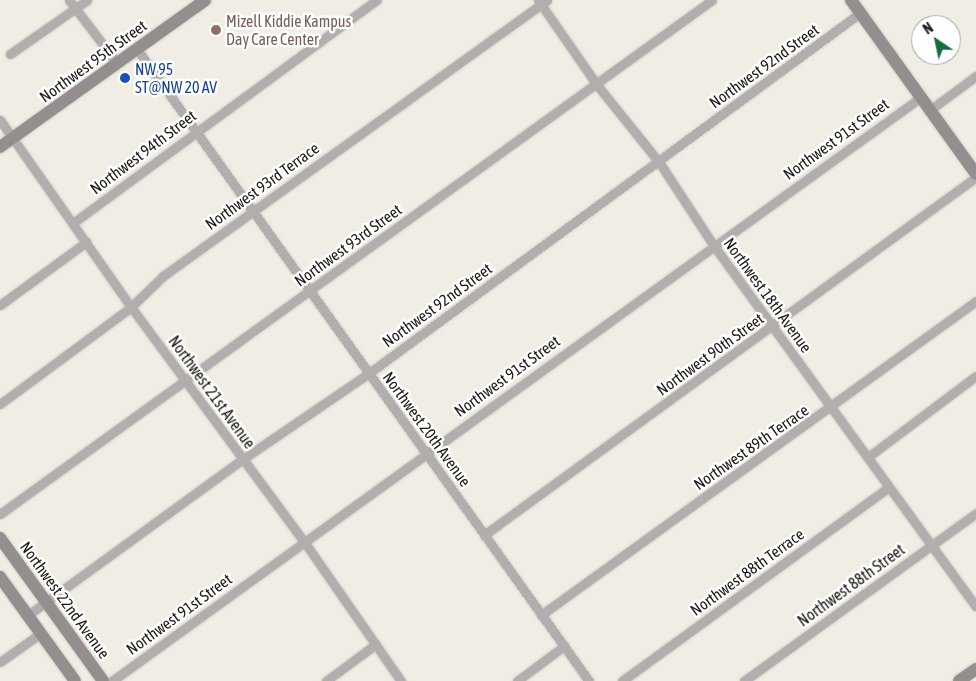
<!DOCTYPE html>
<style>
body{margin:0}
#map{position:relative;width:976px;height:681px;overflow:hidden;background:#f0eee4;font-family:"Asap Condensed",sans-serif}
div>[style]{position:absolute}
.roads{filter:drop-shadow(0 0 1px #ceccc3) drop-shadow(0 0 1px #ceccc3)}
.street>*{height:9px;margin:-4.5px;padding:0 4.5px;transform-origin:4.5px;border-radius:4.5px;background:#b2aead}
.secondary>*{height:12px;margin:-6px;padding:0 6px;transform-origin:6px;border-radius:6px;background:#958e8e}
.dots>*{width:14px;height:14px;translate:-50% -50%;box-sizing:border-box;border:2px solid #fff;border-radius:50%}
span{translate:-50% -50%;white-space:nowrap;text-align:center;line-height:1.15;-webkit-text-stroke:5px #fff;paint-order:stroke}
.education-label{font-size:16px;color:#785e54}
.left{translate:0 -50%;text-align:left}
.street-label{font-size:16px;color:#191815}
.transit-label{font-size:16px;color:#164399}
.north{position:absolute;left:911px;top:15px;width:50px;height:50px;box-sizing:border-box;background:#fff;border:1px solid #a3a3a1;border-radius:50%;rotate:326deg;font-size:14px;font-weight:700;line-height:20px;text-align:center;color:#191815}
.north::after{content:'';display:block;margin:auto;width:18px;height:22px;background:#166c3e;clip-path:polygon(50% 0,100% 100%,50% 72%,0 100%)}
</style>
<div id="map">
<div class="roads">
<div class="street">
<i style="left:69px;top:0;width:79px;rotate:52.7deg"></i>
<i style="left:538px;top:0;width:103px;rotate:55.2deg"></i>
<i style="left:597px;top:85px;width:99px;rotate:51.2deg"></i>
<i style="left:659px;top:162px;width:100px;rotate:56.8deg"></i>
<i style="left:714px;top:246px;width:445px;rotate:54deg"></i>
<i style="left:137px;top:49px;width:777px;rotate:54.43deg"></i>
<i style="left:10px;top:54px;width:94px;rotate:-35deg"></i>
<i style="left:930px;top:110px;width:57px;rotate:-36.5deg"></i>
<i style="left:0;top:120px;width:228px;rotate:55deg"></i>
<i style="left:131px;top:307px;width:293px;rotate:53.6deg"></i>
<i style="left:305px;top:543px;width:168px;rotate:55.2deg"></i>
<i style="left:73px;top:223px;width:377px;rotate:-36.3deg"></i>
<i style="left:0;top:305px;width:107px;rotate:-36.2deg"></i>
<i style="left:0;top:404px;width:163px;rotate:-36.5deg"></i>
<i style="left:131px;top:307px;width:45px;rotate:-44.1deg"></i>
<i style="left:163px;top:276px;width:473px;rotate:-35.7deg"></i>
<i style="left:868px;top:457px;width:135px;rotate:-36.9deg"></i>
<i style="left:0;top:514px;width:878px;rotate:-35.83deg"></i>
<i style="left:484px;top:535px;width:608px;rotate:-36.04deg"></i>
<i style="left:28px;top:615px;width:266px;rotate:-36deg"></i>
<i style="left:243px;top:459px;width:153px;rotate:-34.3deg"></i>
<i style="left:369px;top:373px;width:609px;rotate:-36.25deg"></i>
<i style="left:541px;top:615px;width:536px;rotate:-35.82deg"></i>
<i style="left:0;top:662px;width:50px;rotate:-35.3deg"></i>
<i style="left:112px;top:681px;width:998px;rotate:-35.82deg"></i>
<i style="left:326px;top:681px;width:62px;rotate:-36.5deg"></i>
<i style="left:517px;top:681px;width:59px;rotate:-36.7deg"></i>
<i style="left:622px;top:681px;width:329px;rotate:-36deg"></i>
<i style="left:744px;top:681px;width:286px;rotate:-35.9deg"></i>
</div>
<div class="secondary">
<i style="left:851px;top:0;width:214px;rotate:54.3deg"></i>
<i style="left:0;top:147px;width:252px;rotate:-35.6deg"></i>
<i style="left:0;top:538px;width:176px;rotate:54.2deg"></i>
<i style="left:0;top:577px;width:128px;rotate:54.2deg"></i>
<i style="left:959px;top:681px;width:21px;rotate:-35deg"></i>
</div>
</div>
<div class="dots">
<i style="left:216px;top:30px;background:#8d6e63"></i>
<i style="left:125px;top:78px;background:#1a4fb4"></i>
</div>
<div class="education-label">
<span class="left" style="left:226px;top:30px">Mizell Kiddie Kampus<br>Day Care Center</span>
</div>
<div class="street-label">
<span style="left:93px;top:61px;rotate:-36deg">Northwest 95th Street</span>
<span style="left:764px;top:66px;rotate:-36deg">Northwest 92nd Street</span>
<span style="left:836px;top:139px;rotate:-36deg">Northwest 91st Street</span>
<span style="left:143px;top:152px;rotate:-37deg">Northwest 94th Street</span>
<span style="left:262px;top:186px;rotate:-36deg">Northwest 93rd Terrace</span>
<span style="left:348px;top:245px;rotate:-36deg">Northwest 93rd Street</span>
<span style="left:768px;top:295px;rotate:54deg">Northwest 18th Avenue</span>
<span style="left:437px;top:305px;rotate:-36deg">Northwest 92nd Street</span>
<span style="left:710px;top:354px;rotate:-36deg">Northwest 90th Street</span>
<span style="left:507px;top:376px;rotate:-36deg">Northwest 91st Street</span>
<span style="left:212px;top:392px;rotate:54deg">Northwest 21st Avenue</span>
<span style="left:427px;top:429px;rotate:54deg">Northwest 20th Avenue</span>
<span style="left:751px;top:447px;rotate:-35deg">Northwest 89th Terrace</span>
<span style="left:747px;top:572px;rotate:-36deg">Northwest 88th Terrace</span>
<span style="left:851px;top:585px;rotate:-36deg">Northwest 88th Street</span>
<span style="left:65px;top:600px;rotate:54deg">Northwest 22nd Avenue</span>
<span style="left:179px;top:614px;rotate:-36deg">Northwest 91st Street</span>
</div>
<div class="transit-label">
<span class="left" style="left:135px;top:78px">NW 95<br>ST@NW 20 AV</span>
</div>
<div class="north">N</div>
</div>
